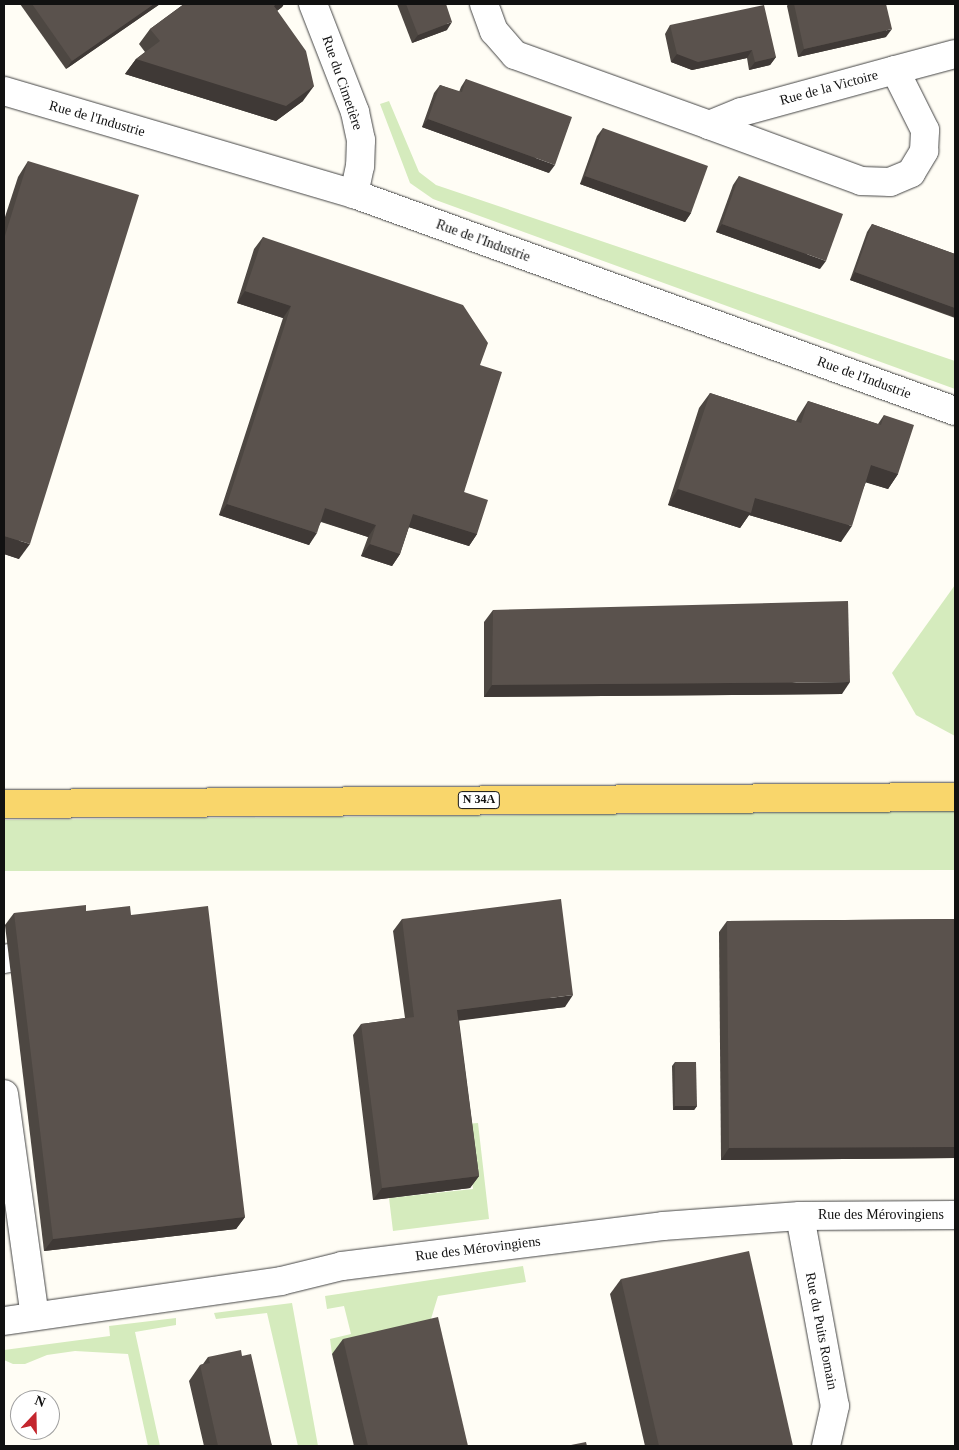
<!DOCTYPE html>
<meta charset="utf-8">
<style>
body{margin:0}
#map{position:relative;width:959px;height:1450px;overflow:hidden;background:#fffdf5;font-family:"Times New Roman",serif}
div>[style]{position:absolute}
.green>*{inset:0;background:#d5ebbd}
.roads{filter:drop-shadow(0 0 1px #444) drop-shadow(0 0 1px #444)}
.minor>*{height:28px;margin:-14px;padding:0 14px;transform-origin:14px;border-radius:14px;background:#fff}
.major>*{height:28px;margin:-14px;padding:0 14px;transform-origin:14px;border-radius:14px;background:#f9d66b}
.wall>*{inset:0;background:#4d4742}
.shaded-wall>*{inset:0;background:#3f3936}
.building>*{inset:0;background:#5a524d}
span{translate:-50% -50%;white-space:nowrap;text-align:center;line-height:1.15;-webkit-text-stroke:5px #fff;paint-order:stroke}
.shield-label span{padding:1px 4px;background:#fff;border:1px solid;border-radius:4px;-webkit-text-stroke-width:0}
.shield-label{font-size:12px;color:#111;font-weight:700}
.street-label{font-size:14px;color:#111}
.frame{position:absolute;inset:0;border:5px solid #111;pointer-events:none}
.north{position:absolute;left:10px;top:1390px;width:50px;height:50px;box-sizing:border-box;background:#fff;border:1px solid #a0a0a0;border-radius:50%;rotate:21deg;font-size:14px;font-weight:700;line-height:20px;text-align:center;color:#111}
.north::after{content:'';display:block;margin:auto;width:18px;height:22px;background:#c4262e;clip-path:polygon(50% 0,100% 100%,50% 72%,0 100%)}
</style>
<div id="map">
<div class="green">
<i style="clip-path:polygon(389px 101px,419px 172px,436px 185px,955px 361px,955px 389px,433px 199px,410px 183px,380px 104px)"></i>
<i style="clip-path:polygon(955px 585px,955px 736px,916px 715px,892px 673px)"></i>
<i style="clip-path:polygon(955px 811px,955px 870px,4px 871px,4px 820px)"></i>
<i style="clip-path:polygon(478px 1123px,489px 1219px,393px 1231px,389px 1198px,473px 1189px,465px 1124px)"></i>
<i style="clip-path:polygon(523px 1266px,526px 1282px,438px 1296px,427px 1332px,332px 1354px,330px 1339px,351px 1334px,344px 1306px,327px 1309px,325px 1296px)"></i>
<i style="clip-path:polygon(292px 1303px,318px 1446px,298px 1446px,267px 1313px,216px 1319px,214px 1313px)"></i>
<i style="clip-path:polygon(176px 1318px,176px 1325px,135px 1332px,160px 1446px,148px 1446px,128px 1354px,75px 1351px,47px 1355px,25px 1364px,13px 1364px,4px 1360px,4px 1350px,110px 1336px,109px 1326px)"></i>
</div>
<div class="roads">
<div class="minor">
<i style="left:313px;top:4px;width:116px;rotate:68.7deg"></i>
<i style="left:355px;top:112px;width:29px;rotate:78deg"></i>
<i style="left:361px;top:140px;width:26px;rotate:92deg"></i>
<i style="left:360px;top:166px;width:29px;rotate:102deg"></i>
<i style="left:484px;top:4px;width:29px;rotate:70deg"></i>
<i style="left:494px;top:31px;width:32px;rotate:49deg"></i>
<i style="left:515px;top:55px;width:206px;rotate:19.8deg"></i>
<i style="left:709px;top:125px;width:162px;rotate:20.2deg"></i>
<i style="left:861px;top:181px;width:29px;rotate:2deg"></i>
<i style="left:890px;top:182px;width:23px;rotate:-23deg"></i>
<i style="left:911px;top:173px;width:26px;rotate:-59deg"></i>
<i style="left:924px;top:151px;width:21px;rotate:-87deg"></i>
<i style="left:925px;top:130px;width:67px;rotate:-116.6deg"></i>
<i style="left:895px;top:70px;width:160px;rotate:164.7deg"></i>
<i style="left:741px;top:112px;width:35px;rotate:158deg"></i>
<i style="left:895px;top:70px;width:62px;rotate:-14.9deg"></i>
<i style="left:4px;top:91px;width:365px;rotate:16.4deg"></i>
<i style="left:354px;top:194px;width:639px;rotate:19.85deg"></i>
<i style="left:4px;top:959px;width:5px;rotate:-11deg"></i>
<i style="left:4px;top:1094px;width:224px;rotate:82.1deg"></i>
<i style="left:800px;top:1216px;width:193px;rotate:79.6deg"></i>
<i style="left:835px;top:1406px;width:41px;rotate:102.7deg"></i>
<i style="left:4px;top:1321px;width:280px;rotate:-8.2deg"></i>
<i style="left:281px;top:1281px;width:63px;rotate:-13.8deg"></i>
<i style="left:342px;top:1266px;width:323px;rotate:-7.1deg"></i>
<i style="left:663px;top:1226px;width:137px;rotate:-4.2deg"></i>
<i style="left:800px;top:1216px;width:155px;rotate:-0.4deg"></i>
</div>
<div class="major">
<i style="left:4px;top:804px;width:951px;rotate:-0.42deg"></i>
</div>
</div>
<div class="wall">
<i style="clip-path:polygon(20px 4px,160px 4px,66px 69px)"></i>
<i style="clip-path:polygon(184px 4px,284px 4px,282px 7px,277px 11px,303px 101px,276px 121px,125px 74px,136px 59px,145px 52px,139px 44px,150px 29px)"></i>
<i style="clip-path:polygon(397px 4px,446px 4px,447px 30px,412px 43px)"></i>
<i style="clip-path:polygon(788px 4px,886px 4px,886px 37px,798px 57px,787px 6px)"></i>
<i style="clip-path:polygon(670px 25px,776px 57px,770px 65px,749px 70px,747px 58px,692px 70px,671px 62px,665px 34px)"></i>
<i style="clip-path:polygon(466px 79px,549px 173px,422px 127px,434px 93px,440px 85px,459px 92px,461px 87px)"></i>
<i style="clip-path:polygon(603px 128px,691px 213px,685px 222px,580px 184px,597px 136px)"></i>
<i style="clip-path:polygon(28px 161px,19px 559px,4px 554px,4px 220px,18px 177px)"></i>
<i style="clip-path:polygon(739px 176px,820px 269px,716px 232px,733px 185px)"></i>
<i style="clip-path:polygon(872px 224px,955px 254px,955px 318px,850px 280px,867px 232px)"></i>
<i style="clip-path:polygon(263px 237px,480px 365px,464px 492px,477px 534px,469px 546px,409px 527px,400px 554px,392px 566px,361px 556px,368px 537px,321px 522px,309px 545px,219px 515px,283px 318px,237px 303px,254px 249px)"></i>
<i style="clip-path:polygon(710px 393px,796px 421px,798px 417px,808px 401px,878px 424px,884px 415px,898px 474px,888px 489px,866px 482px,841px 542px,749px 515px,740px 528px,668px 505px,699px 408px)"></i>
<i style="clip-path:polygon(493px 610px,842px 694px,484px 697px,484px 622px)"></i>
<i style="clip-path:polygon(86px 911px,131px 915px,245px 1217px,236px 1229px,44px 1251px,5px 925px,14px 913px)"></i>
<i style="clip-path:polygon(402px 919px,565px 1007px,459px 1020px,479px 1176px,470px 1188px,373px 1200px,353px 1035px,361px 1024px,405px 1018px,393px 931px)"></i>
<i style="clip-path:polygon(955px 919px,955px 1158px,721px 1160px,719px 932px,727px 921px)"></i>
<i style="clip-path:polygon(675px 1062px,697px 1106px,694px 1110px,673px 1110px,672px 1066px)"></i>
<i style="clip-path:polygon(621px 1279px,793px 1446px,645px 1446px,610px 1294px)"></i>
<i style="clip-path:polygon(343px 1339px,468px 1446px,354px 1446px,332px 1354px)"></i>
<i style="clip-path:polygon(242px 1356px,272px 1446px,204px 1446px,189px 1381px,200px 1365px,203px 1364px,208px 1357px)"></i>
</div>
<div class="shaded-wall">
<i style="clip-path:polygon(154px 4px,160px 4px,66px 69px,72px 61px)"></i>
<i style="clip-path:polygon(276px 4px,284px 4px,282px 7px,263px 21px,274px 6px)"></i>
<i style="clip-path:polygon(452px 22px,447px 30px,412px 43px,418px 35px)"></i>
<i style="clip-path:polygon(892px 29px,886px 37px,798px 57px,804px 49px)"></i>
<i style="clip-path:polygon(752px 50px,747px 58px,692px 70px,671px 62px,677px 54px)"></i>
<i style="clip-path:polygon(776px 57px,770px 65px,749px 70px,755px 62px)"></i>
<i style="clip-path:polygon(136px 59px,314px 86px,303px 101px,276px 121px,125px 74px)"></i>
<i style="clip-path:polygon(428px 119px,555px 165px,549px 173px,422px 127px)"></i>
<i style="clip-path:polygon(585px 176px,691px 213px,685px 222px,580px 184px)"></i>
<i style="clip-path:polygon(722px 224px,826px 261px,820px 269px,716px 232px)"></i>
<i style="clip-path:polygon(855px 272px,955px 308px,955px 317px,850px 280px)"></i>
<i style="clip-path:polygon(245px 291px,291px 306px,283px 318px,237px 303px)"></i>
<i style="clip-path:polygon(871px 465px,898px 474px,888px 489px,861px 481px)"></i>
<i style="clip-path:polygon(678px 489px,755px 498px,852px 526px,841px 542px,749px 515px,740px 528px,668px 505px)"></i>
<i style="clip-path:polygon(227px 504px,317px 533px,309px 545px,219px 515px)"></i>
<i style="clip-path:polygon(325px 508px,376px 525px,368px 537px,317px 520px)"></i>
<i style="clip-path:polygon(413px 514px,477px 534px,469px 546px,405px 526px)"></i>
<i style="clip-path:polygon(4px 536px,30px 544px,19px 559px,4px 554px)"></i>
<i style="clip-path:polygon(370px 544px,400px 554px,392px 566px,361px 556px)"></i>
<i style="clip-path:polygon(850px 682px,842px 694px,484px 697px,492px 685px)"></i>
<i style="clip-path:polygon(573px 995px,565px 1007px,449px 1022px,457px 1010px)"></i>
<i style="clip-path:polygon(675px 1106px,697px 1106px,694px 1110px,673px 1110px)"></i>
<i style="clip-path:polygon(955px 1147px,955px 1158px,721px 1160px,729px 1148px)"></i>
<i style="clip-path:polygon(479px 1176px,470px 1188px,373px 1200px,382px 1188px)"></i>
<i style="clip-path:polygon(245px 1217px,236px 1229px,44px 1251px,53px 1239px)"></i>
</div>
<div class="building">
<i style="clip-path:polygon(32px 4px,154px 4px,72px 61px)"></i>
<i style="clip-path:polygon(184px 4px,276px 4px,274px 6px,306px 51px,314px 86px,286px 106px,136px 59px,160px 41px,150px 29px)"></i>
<i style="clip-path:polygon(406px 4px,446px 4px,452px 22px,418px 35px)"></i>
<i style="clip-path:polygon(794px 4px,886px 4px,892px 29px,804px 49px)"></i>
<i style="clip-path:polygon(764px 5px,776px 57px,755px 62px,752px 50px,698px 62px,677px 54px,670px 25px)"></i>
<i style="clip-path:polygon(466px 79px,572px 117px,555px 165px,428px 119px,440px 85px,462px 92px)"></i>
<i style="clip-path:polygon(603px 128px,708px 166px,691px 213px,585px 176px)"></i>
<i style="clip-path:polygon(28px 161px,139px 195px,30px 544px,4px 536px,4px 239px)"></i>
<i style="clip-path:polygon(739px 176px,843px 214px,826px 261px,722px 224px)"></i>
<i style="clip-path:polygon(872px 224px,955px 254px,955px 308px,855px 272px)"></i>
<i style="clip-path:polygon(263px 237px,463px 305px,488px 343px,480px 365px,502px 372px,464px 492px,488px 500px,477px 534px,413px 514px,400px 554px,370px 544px,376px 525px,325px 508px,317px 533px,227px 504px,291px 306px,245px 291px)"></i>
<i style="clip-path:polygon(710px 393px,801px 423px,808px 401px,881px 425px,884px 415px,914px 425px,898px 474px,871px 465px,852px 526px,755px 498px,751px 513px,678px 489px)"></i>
<i style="clip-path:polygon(848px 601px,850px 682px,492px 685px,493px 610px)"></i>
<i style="clip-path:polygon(561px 899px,573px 995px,457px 1010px,479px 1176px,382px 1188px,361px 1024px,414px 1017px,402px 919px)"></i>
<i style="clip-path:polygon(86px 905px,86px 911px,130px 906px,131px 915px,208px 906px,245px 1217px,53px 1239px,14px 913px)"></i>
<i style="clip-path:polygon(955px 919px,955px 1147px,729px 1148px,727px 921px)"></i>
<i style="clip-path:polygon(675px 1062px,696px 1062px,697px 1106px,675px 1106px)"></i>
<i style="clip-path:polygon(749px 1251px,793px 1446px,659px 1446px,621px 1279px)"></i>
<i style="clip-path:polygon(438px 1317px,468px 1446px,368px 1446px,343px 1339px)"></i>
<i style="clip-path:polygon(241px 1350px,242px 1356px,251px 1354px,272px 1446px,218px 1446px,200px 1365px,210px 1363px,208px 1357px)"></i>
<i style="clip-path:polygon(586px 1442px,587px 1446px,566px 1446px)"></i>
</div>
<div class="shield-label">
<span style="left:479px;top:800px">N 34A</span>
</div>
<div class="street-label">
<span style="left:342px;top:83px;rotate:71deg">Rue du Cimetière</span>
<span style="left:829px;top:88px;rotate:-15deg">Rue de la Victoire</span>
<span style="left:97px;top:119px;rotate:16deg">Rue de l'Industrie</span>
<span style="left:483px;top:241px;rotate:20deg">Rue de l'Industrie</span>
<span style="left:864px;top:378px;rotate:20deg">Rue de l'Industrie</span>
<span style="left:881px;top:1215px">Rue des Mérovingiens</span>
<span style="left:478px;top:1249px;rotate:-7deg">Rue des Mérovingiens</span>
<span style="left:821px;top:1331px;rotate:79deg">Rue du Puits Romain</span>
</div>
<div class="frame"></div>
<div class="north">N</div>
</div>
